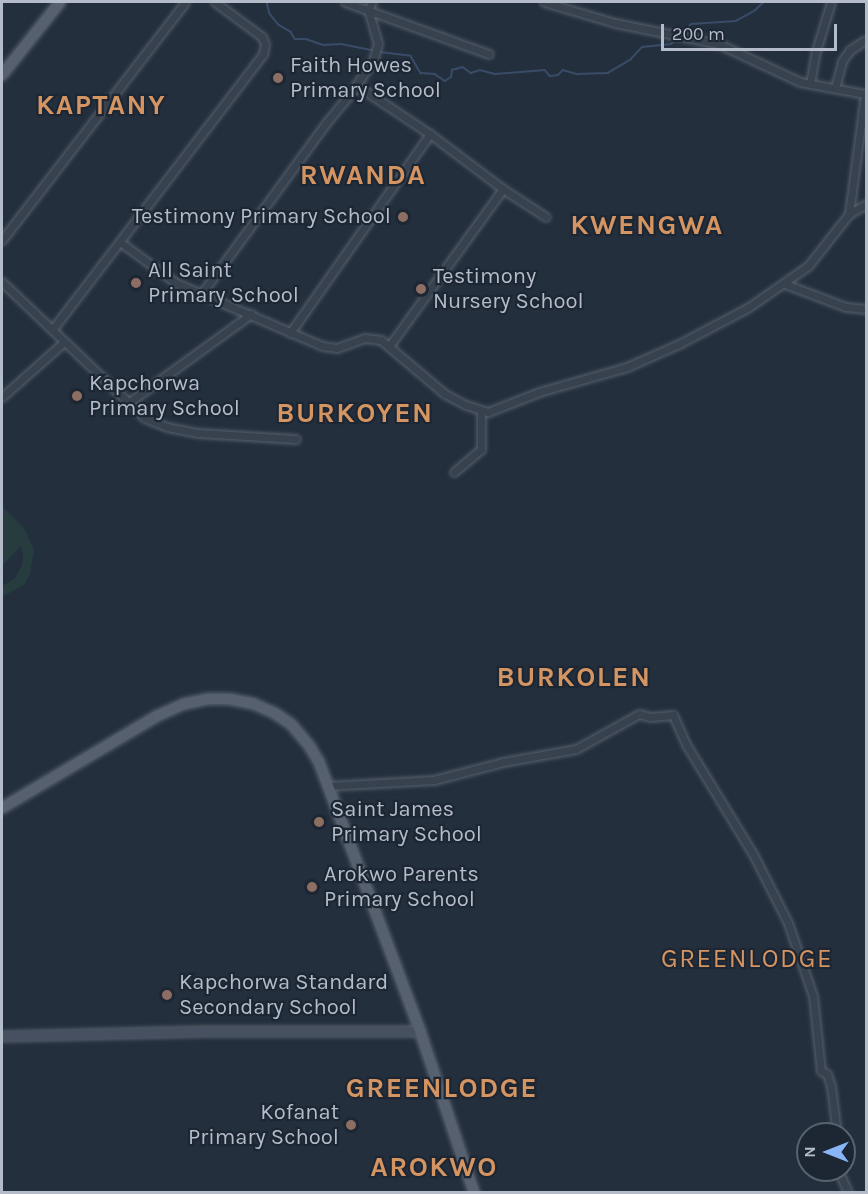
<!DOCTYPE html>
<style>
body{margin:0}
#map{position:relative;width:868px;height:1194px;overflow:hidden;background:#242f3e;font-family:Karla,sans-serif}
div>[style]{position:absolute}
.green>*{inset:0;background:#263c3f}
.stream>*{height:1.5px;margin:-0.75px;padding:0 0.75px;transform-origin:0.75px;border-radius:0.75px;background:#394c67}
.roads{filter:drop-shadow(0 0 2px #565f6c) drop-shadow(0 0 2px #565f6c)}
.street>*{height:7px;margin:-3.5px;padding:0 3.5px;transform-origin:3.5px;border-radius:3.5px;background:#38414e}
.secondary>*{height:9px;margin:-4.5px;padding:0 4.5px;transform-origin:4.5px;border-radius:4.5px;background:#465061}
.primary>*{height:10px;margin:-5px;padding:0 5px;transform-origin:5px;border-radius:5px;background:#56606e}
.dots>*{width:16px;height:16px;translate:-50% -50%;box-sizing:border-box;border:3px solid #1d2633;border-radius:50%}
span{translate:-50% -50%;white-space:nowrap;text-align:center;line-height:1.15;-webkit-text-stroke:4.5px #1d2633;paint-order:stroke}
.poi-label{font-size:22px;color:#b4bcc9}
.left{translate:0 -50%;text-align:left}
.right{translate:-100% -50%;text-align:right}
.quarter-label{font-size:26px;color:#d59563;letter-spacing:1.5px}
.district-label{font-size:28px;color:#d59563;font-weight:700;letter-spacing:1.5px}
.frame{position:absolute;inset:0;border:3px solid #b4bcc9;pointer-events:none}
.north{position:absolute;left:796px;top:1122px;width:60px;height:60px;box-sizing:border-box;background:#1d2633;border:2px solid #59626f;border-radius:50%;rotate:270deg;font-size:16px;font-weight:700;line-height:24px;text-align:center;color:#b4bcc9}
.north::after{content:'';display:block;margin:auto;width:21px;height:27px;background:#8ab4f8;clip-path:polygon(50% 0,100% 100%,50% 72%,0 100%)}
.scale{position:absolute;left:661px;top:24px;width:176px;height:27px;box-sizing:border-box;border:3px solid #b4bcc9;border-top:0;padding-left:8px;font-size:18px;line-height:21px;white-space:nowrap;color:#b4bcc9;-webkit-text-stroke:4px #1d2633;paint-order:stroke}
</style>
<div id="map">
<div class="green">
<i style="clip-path:polygon(2px 506px,24px 528px,34px 550px,30px 574px,24px 585px,2px 597px,2px 586px,14px 579px,22px 566px,23px 554px,21px 546px,2px 566px)"></i>
</div>
<div class="stream">
<i style="left:267px;top:2px;width:12px;rotate:76deg"></i>
<i style="left:270px;top:14px;width:14px;rotate:51deg"></i>
<i style="left:279px;top:25px;width:14px;rotate:30deg"></i>
<i style="left:291px;top:32px;width:8px;rotate:60deg"></i>
<i style="left:295px;top:39px;width:11px"></i>
<i style="left:306px;top:39px;width:18px;rotate:19deg"></i>
<i style="left:323px;top:45px;width:18px;rotate:-3deg"></i>
<i style="left:341px;top:44px;width:32px;rotate:11deg"></i>
<i style="left:683px;top:33px;width:12px;rotate:-48deg"></i>
<i style="left:691px;top:24px;width:45px;rotate:-3.8deg"></i>
<i style="left:736px;top:21px;width:21px;rotate:-29deg"></i>
<i style="left:754px;top:11px;width:13px;rotate:-42deg"></i>
<i style="left:380px;top:52px;width:31px;rotate:7deg"></i>
<i style="left:411px;top:56px;width:20px;rotate:60deg"></i>
<i style="left:421px;top:73px;width:14px;rotate:4deg"></i>
<i style="left:435px;top:74px;width:12px;rotate:35deg"></i>
<i style="left:445px;top:81px;width:7px;rotate:-34deg"></i>
<i style="left:451px;top:77px;width:7px;rotate:-82deg"></i>
<i style="left:452px;top:70px;width:11px;rotate:-15deg"></i>
<i style="left:463px;top:67px;width:10px;rotate:37deg"></i>
<i style="left:471px;top:73px;width:9px;rotate:-18deg"></i>
<i style="left:480px;top:70px;width:16px;rotate:15deg"></i>
<i style="left:495px;top:74px;width:50px;rotate:-4.6deg"></i>
<i style="left:545px;top:70px;width:8px;rotate:50deg"></i>
<i style="left:550px;top:76px;width:8px;rotate:-7deg"></i>
<i style="left:558px;top:75px;width:7px;rotate:-45deg"></i>
<i style="left:563px;top:70px;width:15px;rotate:16deg"></i>
<i style="left:577px;top:74px;width:31px;rotate:-2deg"></i>
<i style="left:608px;top:73px;width:27px;rotate:-31deg"></i>
<i style="left:631px;top:59px;width:16px;rotate:-47deg"></i>
<i style="left:642px;top:47px;width:29px;rotate:-6deg"></i>
<i style="left:671px;top:44px;width:8px;rotate:-40deg"></i>
</div>
<div class="roads">
<div class="street">
<i style="left:345px;top:2px;width:153px;rotate:19.9deg"></i>
<i style="left:544px;top:2px;width:74px;rotate:16.5deg"></i>
<i style="left:615px;top:23px;width:106px;rotate:11.4deg"></i>
<i style="left:719px;top:44px;width:89px;rotate:25.1deg"></i>
<i style="left:800px;top:82px;width:66px;rotate:10.5deg"></i>
<i style="left:865px;top:94px;width:121px;rotate:97.6deg"></i>
<i style="left:810px;top:84px;width:34px;rotate:-80deg"></i>
<i style="left:816px;top:51px;width:51px;rotate:-73deg"></i>
<i style="left:354px;top:88px;width:33px;rotate:-55deg"></i>
<i style="left:373px;top:61px;width:18px;rotate:-74deg"></i>
<i style="left:378px;top:44px;width:35px;rotate:-106deg"></i>
<i style="left:368px;top:10px;width:9px;rotate:-63deg"></i>
<i style="left:835px;top:88px;width:28px;rotate:-75deg"></i>
<i style="left:842px;top:61px;width:14px;rotate:-54deg"></i>
<i style="left:850px;top:50px;width:17px;rotate:-33deg"></i>
<i style="left:2px;top:240px;width:300px;rotate:-52.4deg"></i>
<i style="left:120px;top:242px;width:69px;rotate:36.2deg"></i>
<i style="left:176px;top:283px;width:159px;rotate:23.3deg"></i>
<i style="left:322px;top:346px;width:15px;rotate:8deg"></i>
<i style="left:337px;top:348px;width:30px;rotate:-20deg"></i>
<i style="left:365px;top:338px;width:16px;rotate:7deg"></i>
<i style="left:381px;top:340px;width:84px;rotate:40.2deg"></i>
<i style="left:445px;top:394px;width:24px;rotate:28deg"></i>
<i style="left:466px;top:405px;width:23px;rotate:18deg"></i>
<i style="left:488px;top:412px;width:55px;rotate:-21.4deg"></i>
<i style="left:539px;top:392px;width:91px;rotate:-15.9deg"></i>
<i style="left:627px;top:367px;width:57px;rotate:-23.9deg"></i>
<i style="left:679px;top:344px;width:79px;rotate:-27.9deg"></i>
<i style="left:749px;top:307px;width:72px;rotate:-34.8deg"></i>
<i style="left:808px;top:266px;width:66px;rotate:-51.7deg"></i>
<i style="left:849px;top:214px;width:20px;rotate:-30deg"></i>
<i style="left:2px;top:282px;width:197px;rotate:43.6deg"></i>
<i style="left:145px;top:418px;width:24px;rotate:22deg"></i>
<i style="left:167px;top:427px;width:32px;rotate:11deg"></i>
<i style="left:198px;top:433px;width:98px;rotate:3.5deg"></i>
<i style="left:785px;top:284px;width:65px;rotate:20.7deg"></i>
<i style="left:846px;top:307px;width:20px;rotate:6deg"></i>
<i style="left:202px;top:293px;width:210px;rotate:-53.9deg"></i>
<i style="left:326px;top:123px;width:45px;rotate:-50.4deg"></i>
<i style="left:355px;top:88px;width:6px"></i>
<i style="left:361px;top:88px;width:83px;rotate:33.7deg"></i>
<i style="left:430px;top:134px;width:91px;rotate:37deg"></i>
<i style="left:503px;top:189px;width:51px;rotate:33.1deg"></i>
<i style="left:52px;top:330px;width:347px;rotate:-52.6deg"></i>
<i style="left:263px;top:54px;width:10px;rotate:-79deg"></i>
<i style="left:265px;top:44px;width:8px;rotate:-113deg"></i>
<i style="left:262px;top:37px;width:59px;rotate:-143.3deg"></i>
<i style="left:290px;top:333px;width:243px;rotate:-54.9deg"></i>
<i style="left:390px;top:345px;width:193px;rotate:-54.1deg"></i>
<i style="left:2px;top:397px;width:83px;rotate:-41.6deg"></i>
<i style="left:128px;top:403px;width:152px;rotate:-35.9deg"></i>
<i style="left:454px;top:472px;width:35px;rotate:-40deg"></i>
<i style="left:481px;top:449px;width:38px;rotate:-90deg"></i>
<i style="left:327px;top:786px;width:107px;rotate:-3.2deg"></i>
<i style="left:434px;top:780px;width:71px;rotate:-14.6deg"></i>
<i style="left:503px;top:762px;width:74px;rotate:-10.1deg"></i>
<i style="left:576px;top:749px;width:72px;rotate:-29.1deg"></i>
<i style="left:639px;top:714px;width:11px;rotate:15deg"></i>
<i style="left:650px;top:717px;width:23px;rotate:-5deg"></i>
<i style="left:673px;top:715px;width:34px;rotate:66deg"></i>
<i style="left:687px;top:746px;width:127px;rotate:58.6deg"></i>
<i style="left:753px;top:854px;width:77px;rotate:63.1deg"></i>
<i style="left:788px;top:923px;width:77px;rotate:71.1deg"></i>
<i style="left:813px;top:996px;width:75px;rotate:83.9deg"></i>
<i style="left:821px;top:1071px;width:7px;rotate:27deg"></i>
<i style="left:827px;top:1074px;width:13px;rotate:72deg"></i>
<i style="left:831px;top:1086px;width:48px;rotate:82.9deg"></i>
<i style="left:838px;top:1170px;width:24px;rotate:66deg"></i>
</div>
<div class="secondary">
<i style="left:2px;top:1036px;width:204px;rotate:-1.4deg"></i>
<i style="left:206px;top:1031px;width:214px"></i>
</div>
<div class="primary">
<i style="left:2px;top:75px;width:93px;rotate:-51.5deg"></i>
<i style="left:2px;top:808px;width:180px;rotate:-30.7deg"></i>
<i style="left:157px;top:716px;width:30px;rotate:-24deg"></i>
<i style="left:184px;top:704px;width:25px;rotate:-12deg"></i>
<i style="left:208px;top:699px;width:21px"></i>
<i style="left:229px;top:699px;width:25px;rotate:11deg"></i>
<i style="left:254px;top:704px;width:24px;rotate:24deg"></i>
<i style="left:276px;top:714px;width:18px;rotate:34deg"></i>
<i style="left:291px;top:724px;width:30px;rotate:50deg"></i>
<i style="left:310px;top:747px;width:17px;rotate:59deg"></i>
<i style="left:319px;top:762px;width:287px;rotate:69.4deg"></i>
<i style="left:420px;top:1031px;width:170px;rotate:71.5deg"></i>
</div>
</div>
<div class="dots">
<i style="left:278px;top:78px;background:#8d6e63"></i>
<i style="left:403px;top:217px;background:#8d6e63"></i>
<i style="left:136px;top:283px;background:#8d6e63"></i>
<i style="left:421px;top:289px;background:#8d6e63"></i>
<i style="left:77px;top:396px;background:#8d6e63"></i>
<i style="left:319px;top:822px;background:#8d6e63"></i>
<i style="left:312px;top:887px;background:#8d6e63"></i>
<i style="left:167px;top:995px;background:#8d6e63"></i>
<i style="left:351px;top:1125px;background:#8d6e63"></i>
</div>
<div class="poi-label">
<span class="left" style="left:290px;top:78px">Faith Howes<br>Primary School</span>
<span class="right" style="left:391px;top:217px">Testimony Primary School</span>
<span class="left" style="left:148px;top:283px">All Saint<br>Primary School</span>
<span class="left" style="left:433px;top:289px">Testimony<br>Nursery School</span>
<span class="left" style="left:89px;top:396px">Kapchorwa<br>Primary School</span>
<span class="left" style="left:331px;top:822px">Saint James<br>Primary School</span>
<span class="left" style="left:324px;top:887px">Arokwo Parents<br>Primary School</span>
<span class="left" style="left:179px;top:995px">Kapchorwa Standard<br>Secondary School</span>
<span class="right" style="left:339px;top:1125px">Kofanat<br>Primary School</span>
</div>
<div class="quarter-label">
<span style="left:747px;top:959px">GREENLODGE</span>
</div>
<div class="district-label">
<span style="left:101px;top:105px">KAPTANY</span>
<span style="left:363px;top:175px">RWANDA</span>
<span style="left:647px;top:225px">KWENGWA</span>
<span style="left:355px;top:413px">BURKOYEN</span>
<span style="left:574px;top:677px">BURKOLEN</span>
<span style="left:442px;top:1088px">GREENLODGE</span>
<span style="left:434px;top:1167px">AROKWO</span>
</div>
<div class="frame"></div>
<div class="north">N</div>
<div class="scale">200 m</div>
</div>
